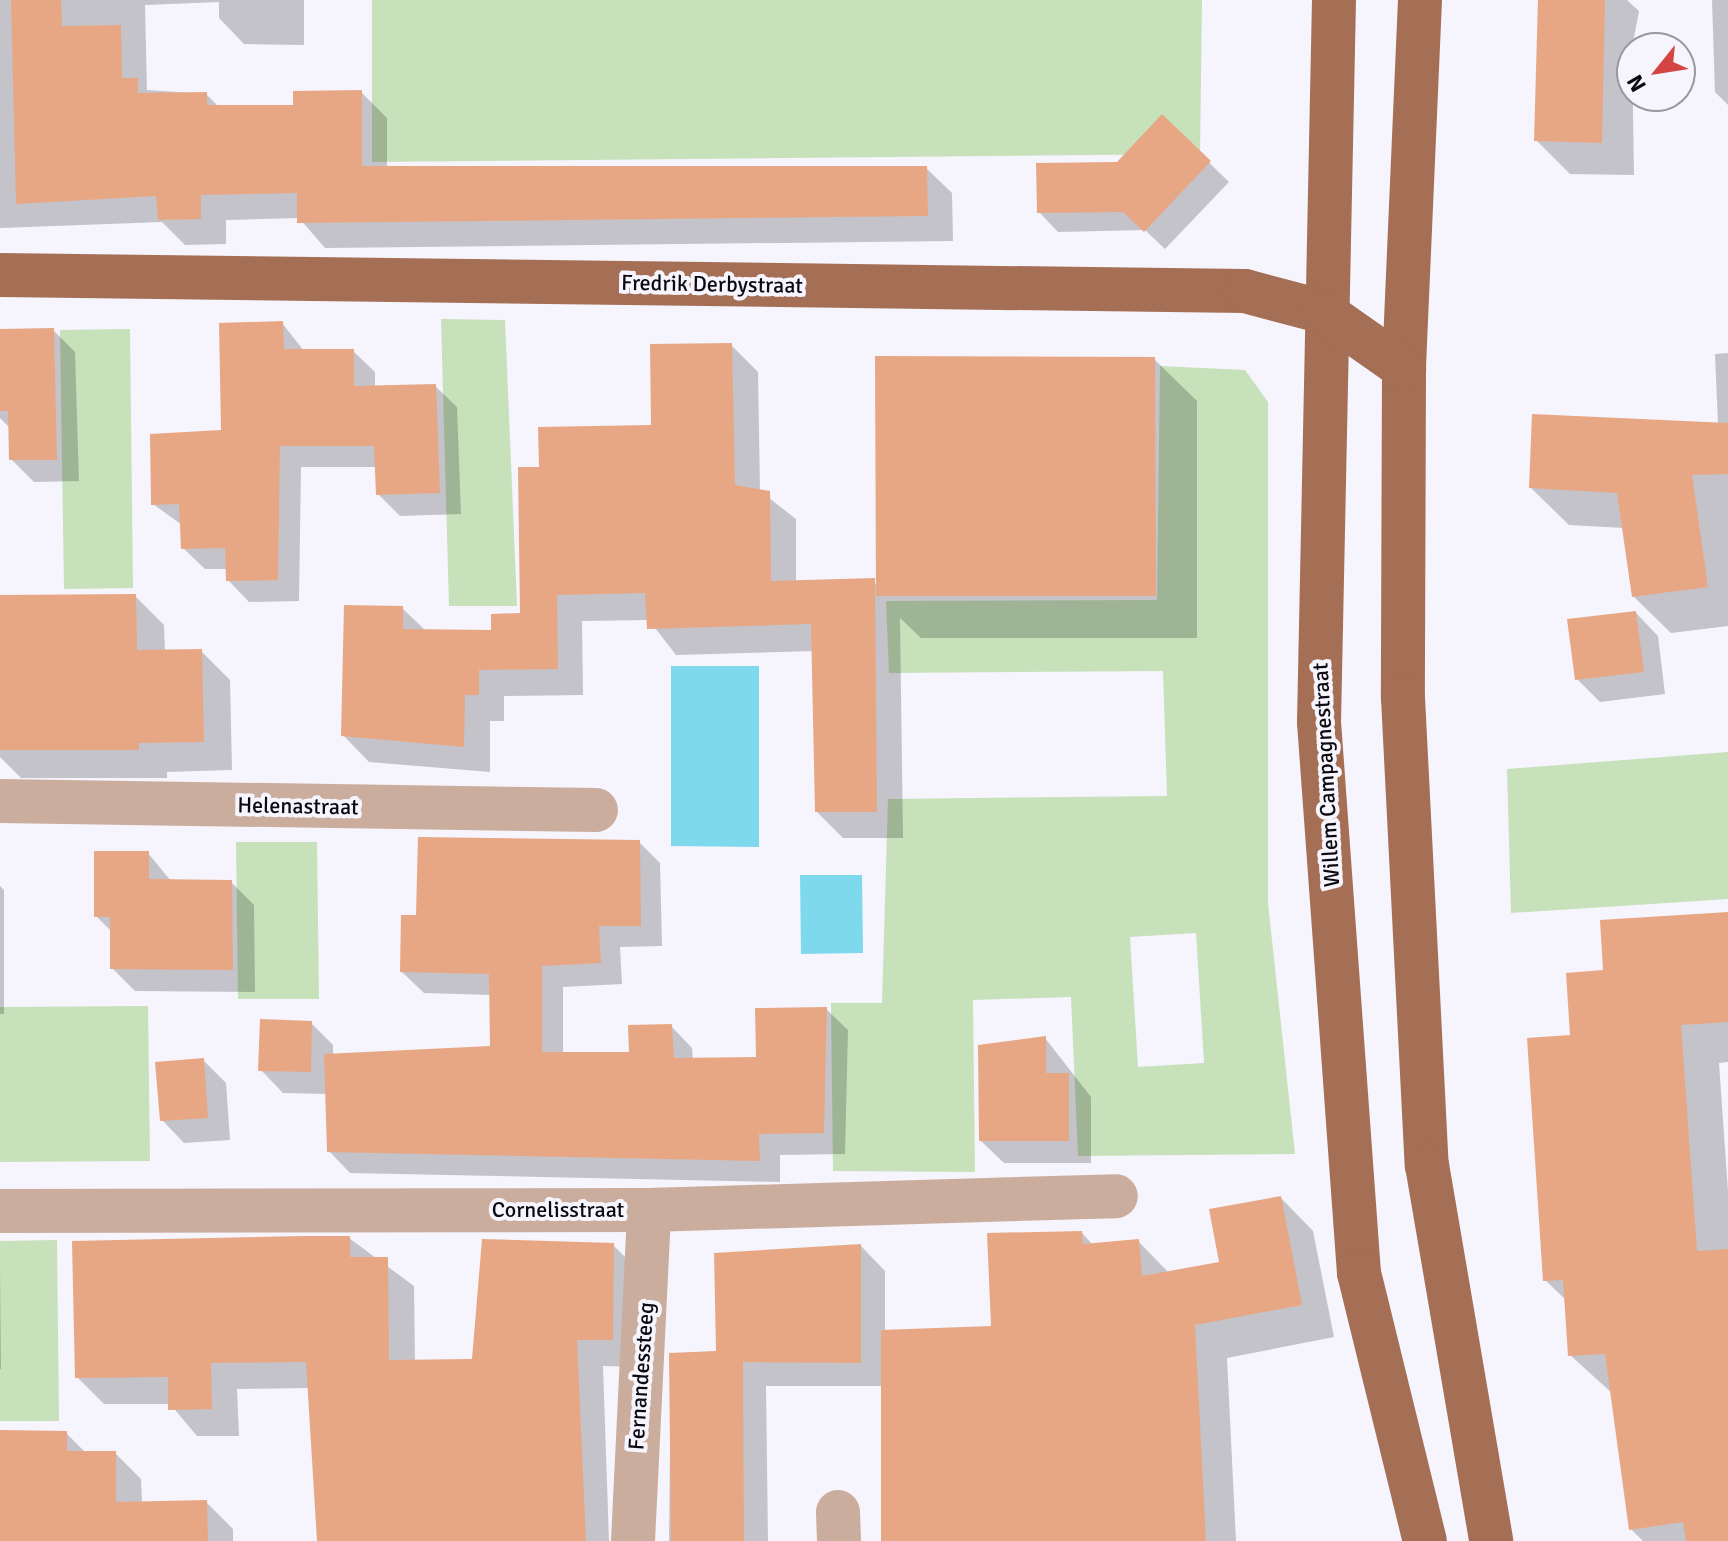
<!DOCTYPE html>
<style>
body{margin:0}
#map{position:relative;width:1728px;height:1541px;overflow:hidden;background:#f6f4fc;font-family:Signika,sans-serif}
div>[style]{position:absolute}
.green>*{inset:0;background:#c7e1bb}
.water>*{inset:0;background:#7fd9ed}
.shadow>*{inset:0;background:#0003}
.building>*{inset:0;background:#e8a784}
.minor>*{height:44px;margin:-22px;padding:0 22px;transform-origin:22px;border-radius:22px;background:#cbad9e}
.major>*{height:44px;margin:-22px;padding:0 22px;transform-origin:22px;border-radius:22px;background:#a46f55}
span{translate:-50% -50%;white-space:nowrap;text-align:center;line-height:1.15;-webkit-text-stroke:8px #f6f4fc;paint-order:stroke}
.street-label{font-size:22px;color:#0c0a10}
.north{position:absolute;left:1616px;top:32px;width:80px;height:80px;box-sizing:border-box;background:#f6f4fc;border:2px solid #98969e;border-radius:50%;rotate:240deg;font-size:22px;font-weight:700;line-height:32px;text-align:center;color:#0c0a10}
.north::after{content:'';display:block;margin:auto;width:28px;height:36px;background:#d34443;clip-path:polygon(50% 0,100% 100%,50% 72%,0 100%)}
</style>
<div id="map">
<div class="green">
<i style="clip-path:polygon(372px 0,1202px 0,1200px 154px,372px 162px)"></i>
<i style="clip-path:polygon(441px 319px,505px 320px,517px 606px,449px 606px)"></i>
<i style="clip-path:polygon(130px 329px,133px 588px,64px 589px,60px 330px)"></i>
<i style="clip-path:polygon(evenodd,1160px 366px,1245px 370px,1268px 402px,1268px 903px,1295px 1154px,1078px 1156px,1071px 997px,973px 1000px,975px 1172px,833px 1171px,831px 1003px,882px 1003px,888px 799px,1167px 796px,1163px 671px,889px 673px,886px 601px,1157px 600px,1160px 366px,1196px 933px,1204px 1063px,1138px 1067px,1130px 937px,1196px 933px)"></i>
<i style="clip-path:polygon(1728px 752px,1728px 899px,1511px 913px,1507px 769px)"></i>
<i style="clip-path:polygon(317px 842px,319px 999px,238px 999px,236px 842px)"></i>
<i style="clip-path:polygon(148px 1006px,150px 1161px,0 1162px,0 1007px)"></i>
<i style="clip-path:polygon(57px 1240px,59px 1421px,0 1421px,0 1241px)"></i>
</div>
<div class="water">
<i style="clip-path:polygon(671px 666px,759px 666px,759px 847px,671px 846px)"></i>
<i style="clip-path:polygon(800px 875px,862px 875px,863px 953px,801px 954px)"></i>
</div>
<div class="shadow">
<i style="clip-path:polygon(0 0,304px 0,304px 45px,244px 44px,219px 18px,219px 2px,145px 5px,147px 90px,206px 94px,219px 107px,295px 107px,361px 92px,387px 118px,387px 168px,926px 168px,952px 193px,953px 241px,325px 248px,299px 218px,226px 220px,226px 244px,185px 245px,162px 222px,0 228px)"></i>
<i style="clip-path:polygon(1540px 0,1627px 0,1639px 11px,1632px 48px,1634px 175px,1570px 174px,1536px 140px)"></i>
<i style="clip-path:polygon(1712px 0,1728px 0,1728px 105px,1715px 92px)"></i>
<i style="clip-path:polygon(1162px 117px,1229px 182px,1165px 249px,1145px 230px,1058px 232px,1039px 212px,1118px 164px)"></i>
<i style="clip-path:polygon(282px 323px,304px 351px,353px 351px,375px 372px,375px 388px,435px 386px,457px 407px,461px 514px,400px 516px,378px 494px,377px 467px,301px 467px,299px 601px,249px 602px,228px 580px,227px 569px,205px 569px,183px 548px,182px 525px,153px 504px,223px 431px)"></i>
<i style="clip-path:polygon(53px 330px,75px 352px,79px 481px,34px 482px,11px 459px,11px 429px,0 418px,0 331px)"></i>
<i style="clip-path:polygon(731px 345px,758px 372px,760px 491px,796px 519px,796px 583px,878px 584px,1154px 359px,1197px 401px,1197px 638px,921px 638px,900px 618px,903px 838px,843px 838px,817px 812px,814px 651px,676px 655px,649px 620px,582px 621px,583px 695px,504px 696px,504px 721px,490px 721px,490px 772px,369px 762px,343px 735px,402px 608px,426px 631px,493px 632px,522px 615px,541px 469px,653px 427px)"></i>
<i style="clip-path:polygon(1728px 353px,1728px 626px,1671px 633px,1633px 596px,1624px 528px,1569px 525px,1531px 488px,1718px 425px,1715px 354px)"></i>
<i style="clip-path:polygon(135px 596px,164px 625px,165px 651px,201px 651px,230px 680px,232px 770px,167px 772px,167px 778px,21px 778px,0 757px,0 601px)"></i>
<i style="clip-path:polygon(1636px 613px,1658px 636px,1665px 694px,1600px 702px,1577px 679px)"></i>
<i style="clip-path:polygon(639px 842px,660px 863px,662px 946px,620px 947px,622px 984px,563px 987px,563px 1054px,631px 1054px,671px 1026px,692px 1048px,693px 1060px,759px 1059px,826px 1009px,848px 1030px,845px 1154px,780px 1155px,780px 1182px,350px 1173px,329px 1151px,327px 1094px,283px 1093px,261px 1070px,311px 1023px,333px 1045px,333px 1056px,492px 1048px,492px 995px,424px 993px,402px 972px,418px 917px)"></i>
<i style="clip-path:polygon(148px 853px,171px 881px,231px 882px,254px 905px,255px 992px,135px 991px,112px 968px,112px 932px,96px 916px)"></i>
<i style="clip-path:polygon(0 886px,4px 890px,4px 1014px,0 1014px)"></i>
<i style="clip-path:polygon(1728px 914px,1728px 1062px,1719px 1063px,1728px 1191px,1728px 1541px,1643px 1541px,1631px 1529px,1613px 1394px,1570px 1355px,1567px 1301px,1545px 1280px,1573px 1037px,1605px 972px)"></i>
<i style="clip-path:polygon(1045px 1038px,1091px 1097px,1091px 1163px,1004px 1163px,981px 1141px)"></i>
<i style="clip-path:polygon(203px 1060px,226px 1083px,230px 1140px,184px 1143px,162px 1120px)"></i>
<i style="clip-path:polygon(1281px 1198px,1313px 1231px,1334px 1337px,1227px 1358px,1236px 1541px,883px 1541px,883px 1386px,766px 1386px,768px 1541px,669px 1541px,671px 1355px,718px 1353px,861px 1246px,885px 1271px,885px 1331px,994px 1328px,1082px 1233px,1093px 1245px,1138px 1241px,1169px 1273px,1221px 1263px)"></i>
<i style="clip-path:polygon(349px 1238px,414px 1286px,415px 1362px,474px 1361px,613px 1245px,640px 1272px,640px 1367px,603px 1366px,609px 1541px,318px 1541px,310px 1388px,237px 1389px,239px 1436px,197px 1436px,170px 1404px,104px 1404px,77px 1377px)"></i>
<i style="clip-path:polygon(0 1265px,1px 1369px,0 1369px)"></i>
<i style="clip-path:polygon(0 1432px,66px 1433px,86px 1453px,115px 1453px,141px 1479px,142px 1503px,206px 1502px,233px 1529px,233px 1541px,0 1541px)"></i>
</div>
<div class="building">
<i style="clip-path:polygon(11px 0,61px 0,62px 26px,121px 25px,122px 78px,138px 78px,138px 93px,207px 92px,207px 105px,293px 105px,293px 91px,362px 90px,362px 166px,927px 166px,928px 216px,297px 223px,297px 193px,201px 195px,201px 219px,158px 220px,156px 196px,16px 204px)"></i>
<i style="clip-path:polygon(1538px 0,1605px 0,1602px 143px,1534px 141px)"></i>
<i style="clip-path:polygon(1162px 114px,1211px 161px,1144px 232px,1123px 212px,1037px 213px,1036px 163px,1117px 162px)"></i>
<i style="clip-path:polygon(283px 321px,284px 349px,354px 349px,354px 386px,436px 384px,440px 493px,376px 495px,374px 446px,280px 446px,278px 580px,226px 581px,225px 548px,181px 549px,179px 504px,151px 505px,150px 434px,221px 430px,219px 323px)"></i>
<i style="clip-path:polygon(54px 328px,57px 460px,9px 460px,8px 411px,0 411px,0 329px)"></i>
<i style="clip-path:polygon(732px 343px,735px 485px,770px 491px,771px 581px,875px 578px,877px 812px,815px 812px,811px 624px,647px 629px,645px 593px,557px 595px,558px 669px,479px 670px,479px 695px,465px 695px,464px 747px,341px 736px,344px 605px,403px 606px,403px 629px,491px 630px,491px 614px,520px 613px,518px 467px,539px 467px,538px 427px,651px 425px,650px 344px)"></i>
<i style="clip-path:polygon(875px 356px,1155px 357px,1156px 596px,876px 596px)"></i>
<i style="clip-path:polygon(1532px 414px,1728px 423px,1728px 474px,1692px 475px,1708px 587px,1632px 597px,1617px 493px,1529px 488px)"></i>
<i style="clip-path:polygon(136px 594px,137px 650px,202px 649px,204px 742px,139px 743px,139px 750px,0 750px,0 595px)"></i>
<i style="clip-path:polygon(1636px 611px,1644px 672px,1575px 680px,1567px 619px)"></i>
<i style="clip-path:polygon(418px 837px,640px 840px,641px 926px,599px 926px,601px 963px,542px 966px,542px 1052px,629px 1052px,628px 1025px,672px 1024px,674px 1058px,756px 1057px,755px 1008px,827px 1007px,824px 1133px,759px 1134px,760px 1161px,327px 1152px,324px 1054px,490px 1046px,489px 974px,400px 972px,401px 915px,416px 915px)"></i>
<i style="clip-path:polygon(94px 851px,149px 851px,149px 879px,232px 880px,233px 970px,110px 969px,110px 917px,94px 917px)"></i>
<i style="clip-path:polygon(1728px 912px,1728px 1022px,1681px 1025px,1697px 1251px,1728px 1249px,1728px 1541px,1686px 1541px,1683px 1522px,1629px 1530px,1605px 1354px,1568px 1356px,1563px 1280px,1543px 1281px,1527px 1038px,1570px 1035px,1566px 973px,1603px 970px,1600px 920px)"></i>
<i style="clip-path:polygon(260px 1019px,312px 1021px,311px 1072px,258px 1071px)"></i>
<i style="clip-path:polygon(1046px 1036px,1046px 1073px,1069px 1073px,1069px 1141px,979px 1141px,978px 1045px)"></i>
<i style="clip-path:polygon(204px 1058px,208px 1118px,160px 1121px,155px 1062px)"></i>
<i style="clip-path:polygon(1281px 1196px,1302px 1305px,1195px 1325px,1206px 1541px,881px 1541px,881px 1330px,991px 1326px,987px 1233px,1082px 1231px,1083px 1244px,1139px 1239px,1142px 1276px,1219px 1262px,1209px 1209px)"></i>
<i style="clip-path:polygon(304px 1236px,350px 1236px,350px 1257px,388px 1257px,389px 1360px,472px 1359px,482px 1239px,614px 1243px,613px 1340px,577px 1340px,586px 1541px,317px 1541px,306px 1362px,211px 1363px,212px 1409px,168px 1410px,168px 1377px,75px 1378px,72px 1241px)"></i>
<i style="clip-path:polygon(861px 1244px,861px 1363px,743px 1362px,744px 1541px,671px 1541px,669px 1353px,716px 1351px,714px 1253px)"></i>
<i style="clip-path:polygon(0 1430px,67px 1431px,67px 1451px,116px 1451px,116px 1502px,207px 1500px,208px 1541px,0 1541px)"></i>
</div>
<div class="minor">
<i style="left:0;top:801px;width:596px;rotate:0.87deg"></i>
<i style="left:0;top:1211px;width:649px;rotate:-0.09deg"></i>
<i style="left:649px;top:1210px;width:467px;rotate:-1.7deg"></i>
<i style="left:838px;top:1512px;width:29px;rotate:88deg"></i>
<i style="left:633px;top:1541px;width:331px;rotate:-87.2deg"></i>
</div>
<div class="major">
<i style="left:1334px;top:0;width:722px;rotate:91.19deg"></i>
<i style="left:1319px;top:722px;width:552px;rotate:85.85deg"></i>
<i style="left:1359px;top:1273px;width:276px;rotate:76.2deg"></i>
<i style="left:1420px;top:0;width:368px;rotate:92.5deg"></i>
<i style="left:1404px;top:368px;width:330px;rotate:90.2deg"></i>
<i style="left:1403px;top:698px;width:468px;rotate:87.1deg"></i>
<i style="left:1427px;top:1165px;width:381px;rotate:80.3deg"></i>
<i style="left:0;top:275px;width:1245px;rotate:0.74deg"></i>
<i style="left:1245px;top:291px;width:82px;rotate:14.9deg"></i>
<i style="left:1324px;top:312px;width:98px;rotate:35deg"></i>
</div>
<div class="street-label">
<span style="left:712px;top:284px;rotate:1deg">Fredrik Derbystraat</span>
<span style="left:1326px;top:775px;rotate:-93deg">Willem Campagnestraat</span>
<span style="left:298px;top:806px;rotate:1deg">Helenastraat</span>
<span style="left:558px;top:1210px">Cornelisstraat</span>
<span style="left:641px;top:1376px;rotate:-86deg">Fernandessteeg</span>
</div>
<div class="north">N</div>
</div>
